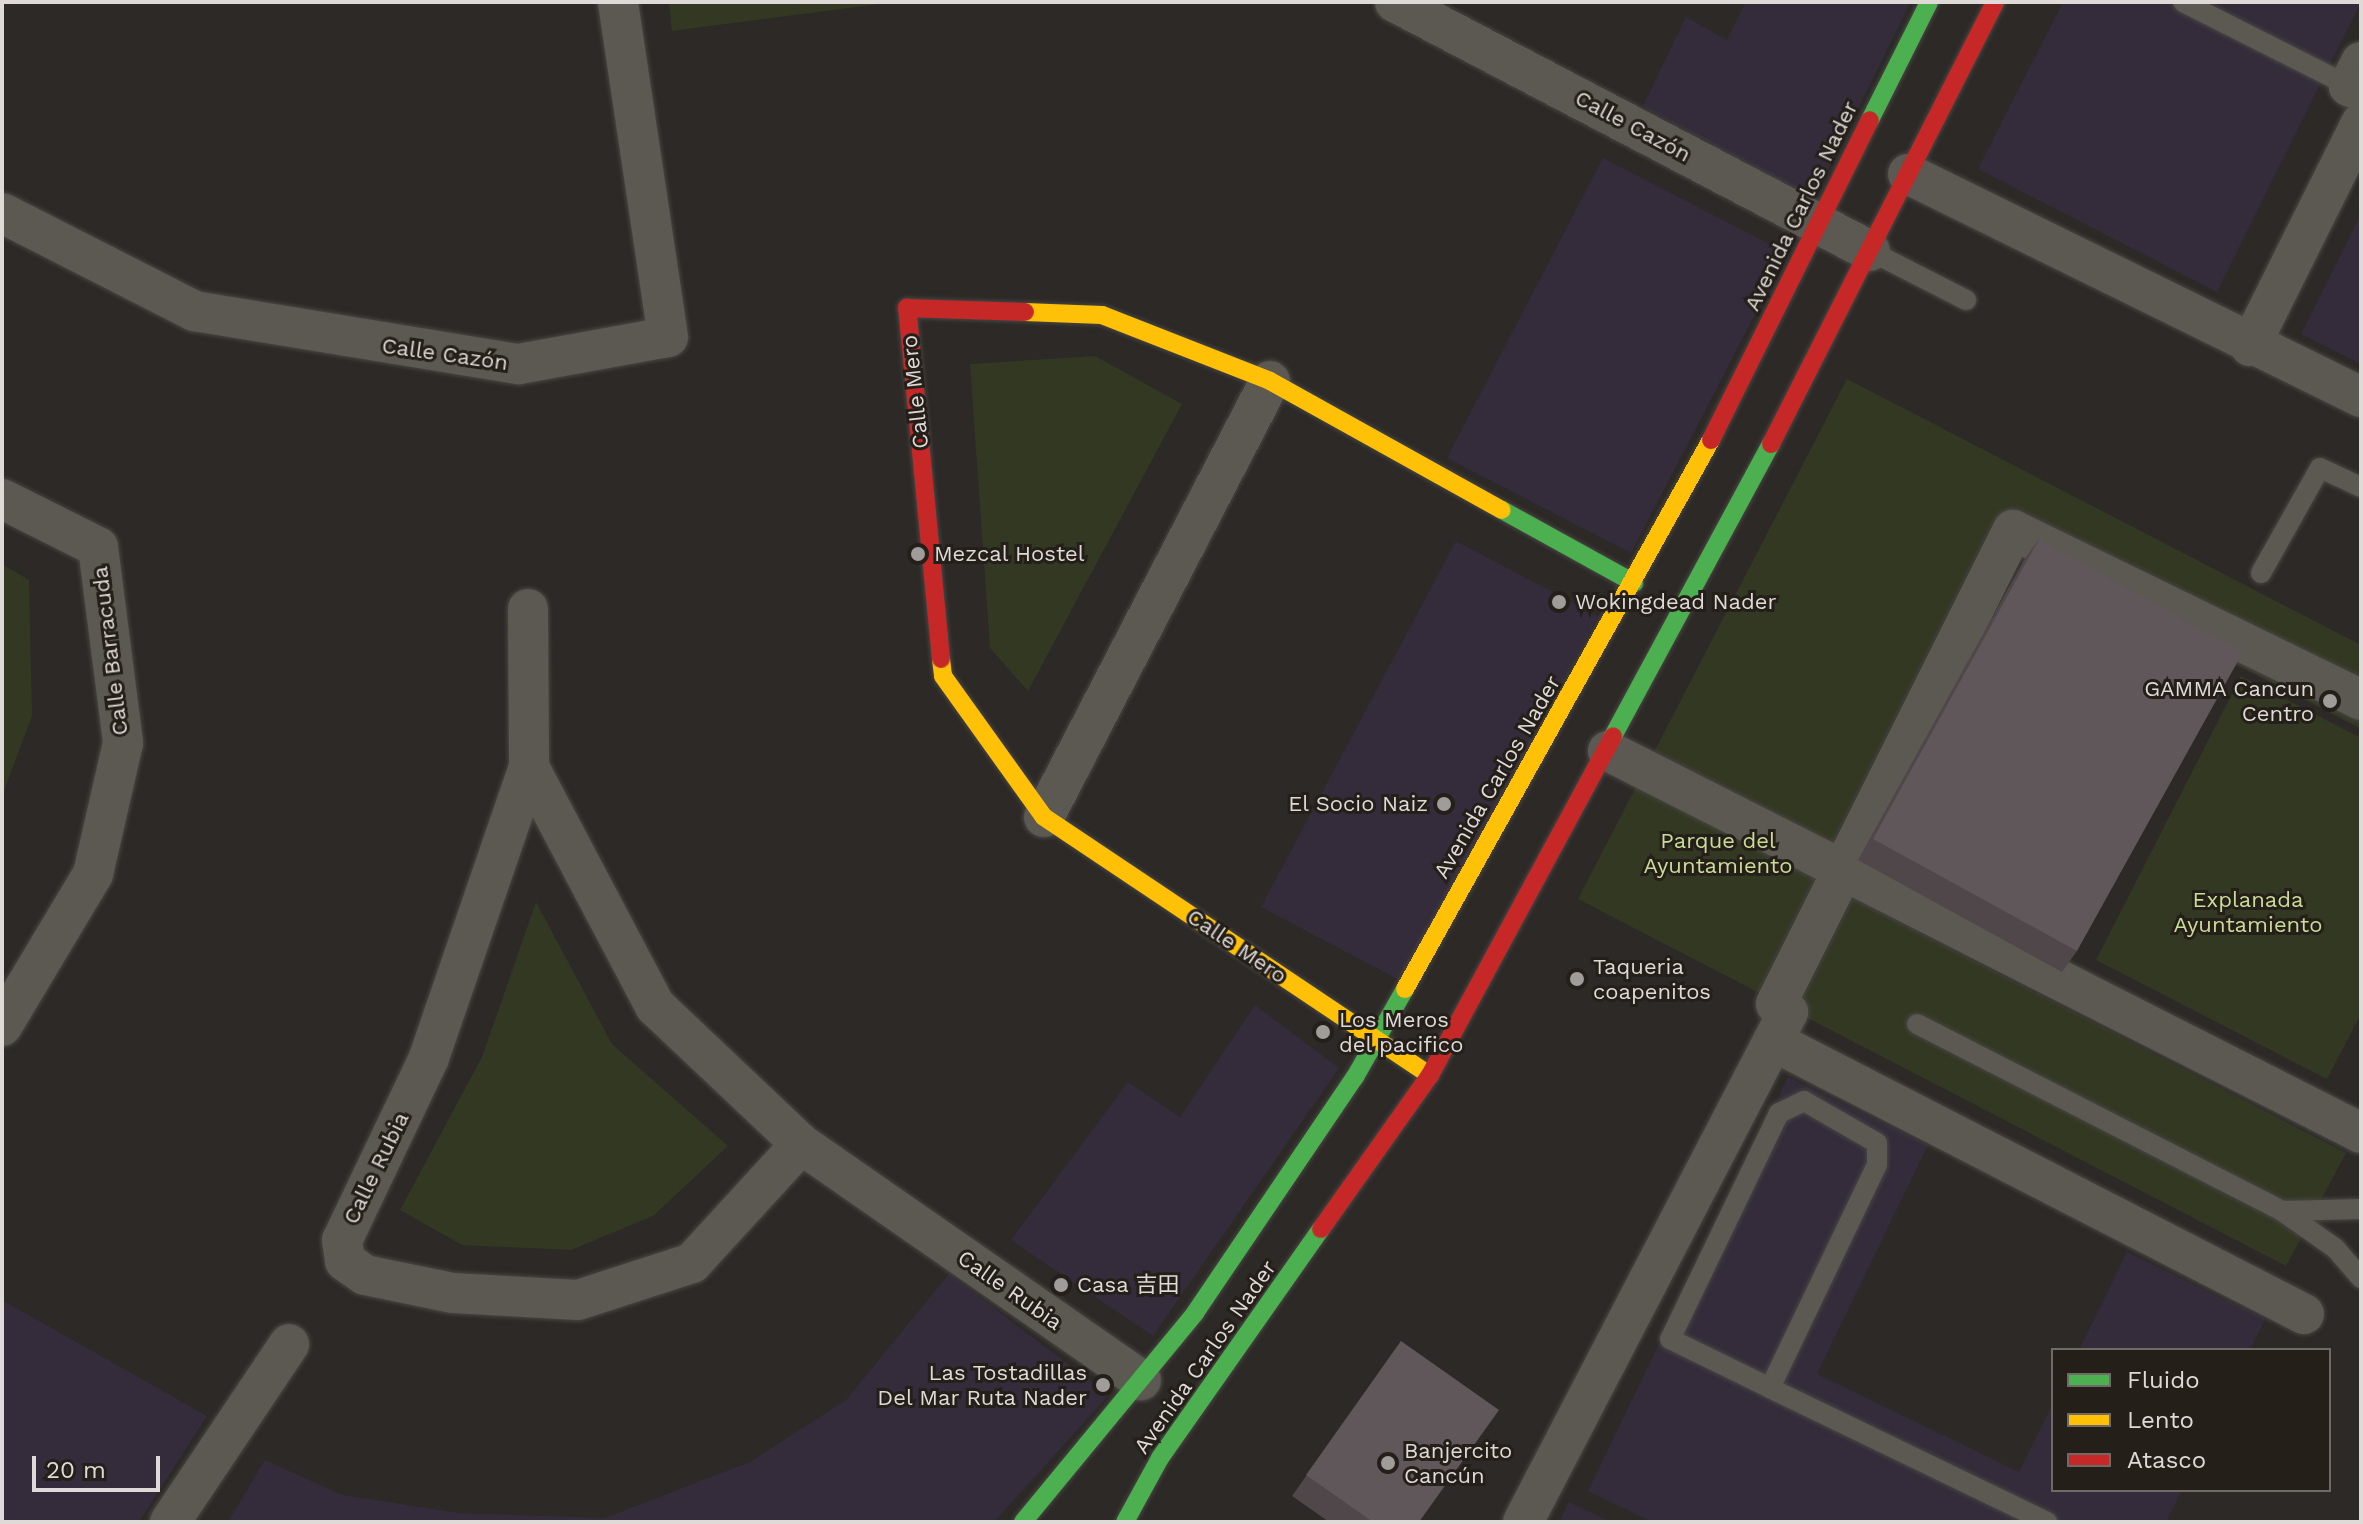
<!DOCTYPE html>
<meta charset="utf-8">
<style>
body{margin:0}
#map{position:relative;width:2363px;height:1524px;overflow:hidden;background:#2c2926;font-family:"Work Sans","Noto Sans SC",sans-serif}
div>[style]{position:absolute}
.commercial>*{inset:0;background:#342c3a}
.green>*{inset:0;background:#333823}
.roads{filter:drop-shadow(0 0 2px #484543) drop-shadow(0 0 2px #484543)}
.lane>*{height:20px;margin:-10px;padding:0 10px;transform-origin:10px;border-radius:10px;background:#5c5852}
.street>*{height:40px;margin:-20px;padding:0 20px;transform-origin:20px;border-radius:20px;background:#5c5852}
.fast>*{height:18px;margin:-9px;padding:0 9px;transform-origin:9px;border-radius:9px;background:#4caf50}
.slow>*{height:18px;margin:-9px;padding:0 9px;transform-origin:9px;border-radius:9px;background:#ffc107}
.jam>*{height:18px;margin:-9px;padding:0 9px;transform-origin:9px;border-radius:9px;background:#c62828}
.wall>*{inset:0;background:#50474a}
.building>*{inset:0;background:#5f5759}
.dots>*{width:22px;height:22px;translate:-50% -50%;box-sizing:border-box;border:4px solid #251f1a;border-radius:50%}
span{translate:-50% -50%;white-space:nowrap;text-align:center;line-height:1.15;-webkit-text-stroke:6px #251f1a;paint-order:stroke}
.street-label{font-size:22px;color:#dfdad7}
.poi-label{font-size:22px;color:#dfdad7}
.left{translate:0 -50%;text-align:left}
.right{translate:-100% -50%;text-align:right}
.park-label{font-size:22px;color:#cbdc96}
.frame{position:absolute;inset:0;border:4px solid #dfdad7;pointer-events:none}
.legend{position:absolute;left:2051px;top:1348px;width:280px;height:144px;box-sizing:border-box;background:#251f1a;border:2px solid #6f6a66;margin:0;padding:10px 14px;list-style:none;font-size:24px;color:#dfdad7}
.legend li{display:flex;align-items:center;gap:16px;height:40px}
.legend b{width:40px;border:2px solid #6f6a66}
.scale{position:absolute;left:32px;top:1456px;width:128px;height:36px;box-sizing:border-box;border:4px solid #dfdad7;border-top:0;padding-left:10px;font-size:24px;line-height:28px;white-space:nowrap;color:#dfdad7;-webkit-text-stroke:6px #251f1a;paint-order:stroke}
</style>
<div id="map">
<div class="commercial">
<i style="clip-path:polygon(1746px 2px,1911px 2px,1813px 200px,1643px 106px,1686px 17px,1727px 40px)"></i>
<i style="clip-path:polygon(2063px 2px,2361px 2px,2217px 292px,1978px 169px)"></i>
<i style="clip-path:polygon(1603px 158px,1787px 253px,1631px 553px,1447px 458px)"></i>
<i style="clip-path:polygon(2361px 214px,2361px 364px,2301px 334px)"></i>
<i style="clip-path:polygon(1456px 541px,1598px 616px,1403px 982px,1261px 907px)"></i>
<i style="clip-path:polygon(1255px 1005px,1339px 1068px,1153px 1336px,1011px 1240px,1128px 1082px,1180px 1117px)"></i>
<i style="clip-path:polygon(1788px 1077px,1928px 1145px,1817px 1374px,2019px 1472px,2053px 1404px,2053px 1490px,2182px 1490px,2166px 1522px,1652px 1522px,1588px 1491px)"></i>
<i style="clip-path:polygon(2127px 1252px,2265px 1319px,2250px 1350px,2079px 1350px)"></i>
<i style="clip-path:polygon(949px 1274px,1109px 1395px,994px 1522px,228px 1522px,265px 1460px,342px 1495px,459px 1513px,605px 1518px,750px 1462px,846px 1400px)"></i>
<i style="clip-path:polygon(2px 1300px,207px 1416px,139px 1522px,2px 1522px)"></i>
<i style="clip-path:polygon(1569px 1502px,1611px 1522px,1559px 1522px)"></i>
</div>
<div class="green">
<i style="clip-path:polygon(669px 2px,895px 2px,672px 31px)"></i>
<i style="clip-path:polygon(1095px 356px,1182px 404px,1028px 691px,990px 648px,970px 364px)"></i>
<i style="clip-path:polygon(1847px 379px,2361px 645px,2361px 729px,1995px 539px,1818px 880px,2346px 1153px,2286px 1266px,1578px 899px)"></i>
<i style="clip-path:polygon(2px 564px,29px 580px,32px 716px,2px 796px)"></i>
<i style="clip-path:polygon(2241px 676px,2361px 738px,2361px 1014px,2327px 1079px,2096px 960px)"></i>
<i style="clip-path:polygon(536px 902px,612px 1044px,728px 1146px,653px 1216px,571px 1250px,462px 1245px,400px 1210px,482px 1057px)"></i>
</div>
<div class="roads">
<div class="lane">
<i style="left:2183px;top:2px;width:186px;rotate:26.8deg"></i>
<i style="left:1870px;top:251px;width:108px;rotate:27deg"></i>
<i style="left:2261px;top:573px;width:120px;rotate:-60.7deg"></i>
<i style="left:2320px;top:468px;width:45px;rotate:24.9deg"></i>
<i style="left:1917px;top:1024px;width:410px;rotate:27.1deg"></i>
<i style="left:2282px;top:1211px;width:65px;rotate:34.9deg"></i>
<i style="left:2335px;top:1248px;width:40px;rotate:49deg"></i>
<i style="left:2282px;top:1211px;width:79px;rotate:-1.5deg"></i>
<i style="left:1770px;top:1388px;width:247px;rotate:-64.4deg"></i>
<i style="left:1877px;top:1165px;width:22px;rotate:-90deg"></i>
<i style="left:1877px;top:1143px;width:84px;rotate:-150.1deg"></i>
<i style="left:1804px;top:1101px;width:28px;rotate:154deg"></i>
<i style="left:1779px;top:1113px;width:251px;rotate:115.7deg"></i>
<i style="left:1670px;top:1339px;width:111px;rotate:26.1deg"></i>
<i style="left:1770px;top:1388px;width:308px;rotate:25.8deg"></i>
</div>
<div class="street">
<i style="left:1395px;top:2px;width:536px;rotate:27.66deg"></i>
<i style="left:2361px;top:62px;width:27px;rotate:117deg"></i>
<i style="left:2349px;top:86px;width:13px;rotate:23deg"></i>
<i style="left:1908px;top:174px;width:505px;rotate:26.21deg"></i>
<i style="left:2px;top:213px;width:216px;rotate:27deg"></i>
<i style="left:194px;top:311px;width:329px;rotate:9.3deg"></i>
<i style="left:519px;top:364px;width:151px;rotate:-10.3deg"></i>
<i style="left:668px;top:337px;width:339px;rotate:-98.5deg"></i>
<i style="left:2250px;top:346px;width:249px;rotate:-63.5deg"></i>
<i style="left:2px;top:499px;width:107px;rotate:26.6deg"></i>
<i style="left:98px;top:547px;width:198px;rotate:82.7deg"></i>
<i style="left:123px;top:743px;width:134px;rotate:102.9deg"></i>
<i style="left:93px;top:874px;width:177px;rotate:120.9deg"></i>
<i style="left:528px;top:609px;width:158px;rotate:89.6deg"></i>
<i style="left:529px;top:767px;width:308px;rotate:109deg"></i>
<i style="left:429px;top:1058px;width:202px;rotate:115.5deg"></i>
<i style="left:342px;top:1240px;width:21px;rotate:82deg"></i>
<i style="left:345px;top:1261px;width:24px;rotate:35deg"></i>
<i style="left:365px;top:1275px;width:90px;rotate:11.6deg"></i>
<i style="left:453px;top:1293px;width:125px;rotate:3.2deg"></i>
<i style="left:578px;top:1300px;width:120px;rotate:-18deg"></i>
<i style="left:692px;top:1263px;width:161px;rotate:-47.5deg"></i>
<i style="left:801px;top:1144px;width:201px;rotate:-136.6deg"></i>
<i style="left:655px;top:1006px;width:270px;rotate:-117.8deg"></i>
<i style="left:1608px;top:751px;width:844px;rotate:26.9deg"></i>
<i style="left:1044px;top:817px;width:491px;rotate:-62.6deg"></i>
<i style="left:1773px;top:1041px;width:597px;rotate:27.21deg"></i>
<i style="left:801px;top:1144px;width:414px;rotate:34.8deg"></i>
<i style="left:170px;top:1522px;width:214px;rotate:-56.2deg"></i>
<i style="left:1523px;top:1522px;width:575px;rotate:-62.54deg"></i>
<i style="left:1788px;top:1012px;width:14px;rotate:-146deg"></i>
<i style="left:1776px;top:1004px;width:530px;rotate:-63.43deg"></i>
<i style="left:2013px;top:530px;width:387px;rotate:26deg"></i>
</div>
<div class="fast">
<i style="left:1870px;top:120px;width:132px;rotate:-63.4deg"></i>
<i style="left:1502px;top:510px;width:151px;rotate:28.9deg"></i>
<i style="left:1613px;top:736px;width:332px;rotate:-61.6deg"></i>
<i style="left:1023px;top:1522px;width:271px;rotate:-50.5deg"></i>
<i style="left:1195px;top:1313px;width:285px;rotate:-55.9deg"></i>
<i style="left:1355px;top:1077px;width:101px;rotate:-60.4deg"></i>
<i style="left:1125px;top:1522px;width:73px;rotate:-61.3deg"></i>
<i style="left:1160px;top:1458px;width:280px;rotate:-54.9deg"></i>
</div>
<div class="slow">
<i style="left:1025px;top:312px;width:77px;rotate:2.2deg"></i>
<i style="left:1102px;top:315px;width:180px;rotate:21.4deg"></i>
<i style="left:1270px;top:381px;width:265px;rotate:29.1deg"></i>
<i style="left:941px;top:659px;width:17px;rotate:83deg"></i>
<i style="left:943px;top:676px;width:173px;rotate:54.4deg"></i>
<i style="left:1044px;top:817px;width:464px;rotate:33.8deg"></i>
<i style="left:1405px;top:989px;width:629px;rotate:-60.87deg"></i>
</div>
<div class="jam">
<i style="left:1711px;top:440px;width:357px;rotate:-63.6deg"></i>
<i style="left:1771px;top:444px;width:496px;rotate:-63.1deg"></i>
<i style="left:941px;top:659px;width:353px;rotate:-95.5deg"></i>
<i style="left:907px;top:308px;width:118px;rotate:1.9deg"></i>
<i style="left:1321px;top:1229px;width:189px;rotate:-54.7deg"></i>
<i style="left:1430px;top:1075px;width:385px;rotate:-61.6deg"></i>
</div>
</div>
<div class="wall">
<i style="clip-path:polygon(2039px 539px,2077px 951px,2062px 972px,1858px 860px,2024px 560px)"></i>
<i style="clip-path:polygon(1401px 1341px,1419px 1522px,1329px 1522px,1292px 1496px)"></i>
</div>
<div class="building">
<i style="clip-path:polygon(2039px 539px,2243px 652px,2077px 951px,1873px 839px)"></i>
<i style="clip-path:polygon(1401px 1341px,1499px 1410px,1419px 1522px,1373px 1522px,1306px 1475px)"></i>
</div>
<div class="dots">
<i style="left:918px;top:554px;background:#a09c99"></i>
<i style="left:1559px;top:602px;background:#a09c99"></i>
<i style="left:2330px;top:701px;background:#a09c99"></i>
<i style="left:1444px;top:804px;background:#a09c99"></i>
<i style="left:1577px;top:979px;background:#a09c99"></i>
<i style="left:1323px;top:1032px;background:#a09c99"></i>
<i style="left:1061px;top:1285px;background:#a09c99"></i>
<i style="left:1103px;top:1385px;background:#a09c99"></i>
<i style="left:1388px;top:1463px;background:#a09c99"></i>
</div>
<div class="street-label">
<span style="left:1633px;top:126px;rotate:28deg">Calle Cazón</span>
<span style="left:1801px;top:206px;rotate:-64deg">Avenida Carlos Nader</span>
<span style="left:445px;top:354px;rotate:8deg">Calle Cazón</span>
<span style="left:915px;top:392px;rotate:-96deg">Calle Mero</span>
<span style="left:110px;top:651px;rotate:-97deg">Calle Barracuda</span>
<span style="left:1497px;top:777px;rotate:-60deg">Avenida Carlos Nader</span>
<span style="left:1237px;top:946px;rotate:34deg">Calle Mero</span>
<span style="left:376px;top:1168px;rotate:-64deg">Calle Rubia</span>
<span style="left:1010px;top:1290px;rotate:35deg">Calle Rubia</span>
<span style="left:1205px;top:1357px;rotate:-55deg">Avenida Carlos Nader</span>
</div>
<div class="poi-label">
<span class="left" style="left:934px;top:554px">Mezcal Hostel</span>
<span class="left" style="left:1575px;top:602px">Wokingdead Nader</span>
<span class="right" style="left:2314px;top:701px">GAMMA Cancun<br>Centro</span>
<span class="right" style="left:1428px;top:804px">El Socio Naiz</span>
<span class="left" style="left:1593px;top:979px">Taqueria<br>coapenitos</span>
<span class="left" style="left:1339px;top:1032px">Los Meros<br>del pacifico</span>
<span class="left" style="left:1077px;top:1285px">Casa 吉田</span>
<span class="right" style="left:1087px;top:1385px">Las Tostadillas<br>Del Mar Ruta Nader</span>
<span class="left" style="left:1404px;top:1463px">Banjercito<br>Cancún</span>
</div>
<div class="park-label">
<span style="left:1718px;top:853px">Parque del<br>Ayuntamiento</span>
<span style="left:2248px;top:912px">Explanada<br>Ayuntamiento</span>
</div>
<div class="frame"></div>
<ul class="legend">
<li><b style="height:10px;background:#4caf50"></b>Fluido</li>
<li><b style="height:10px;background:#ffc107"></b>Lento</li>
<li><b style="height:10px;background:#c62828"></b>Atasco</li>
</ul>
<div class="scale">20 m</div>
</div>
